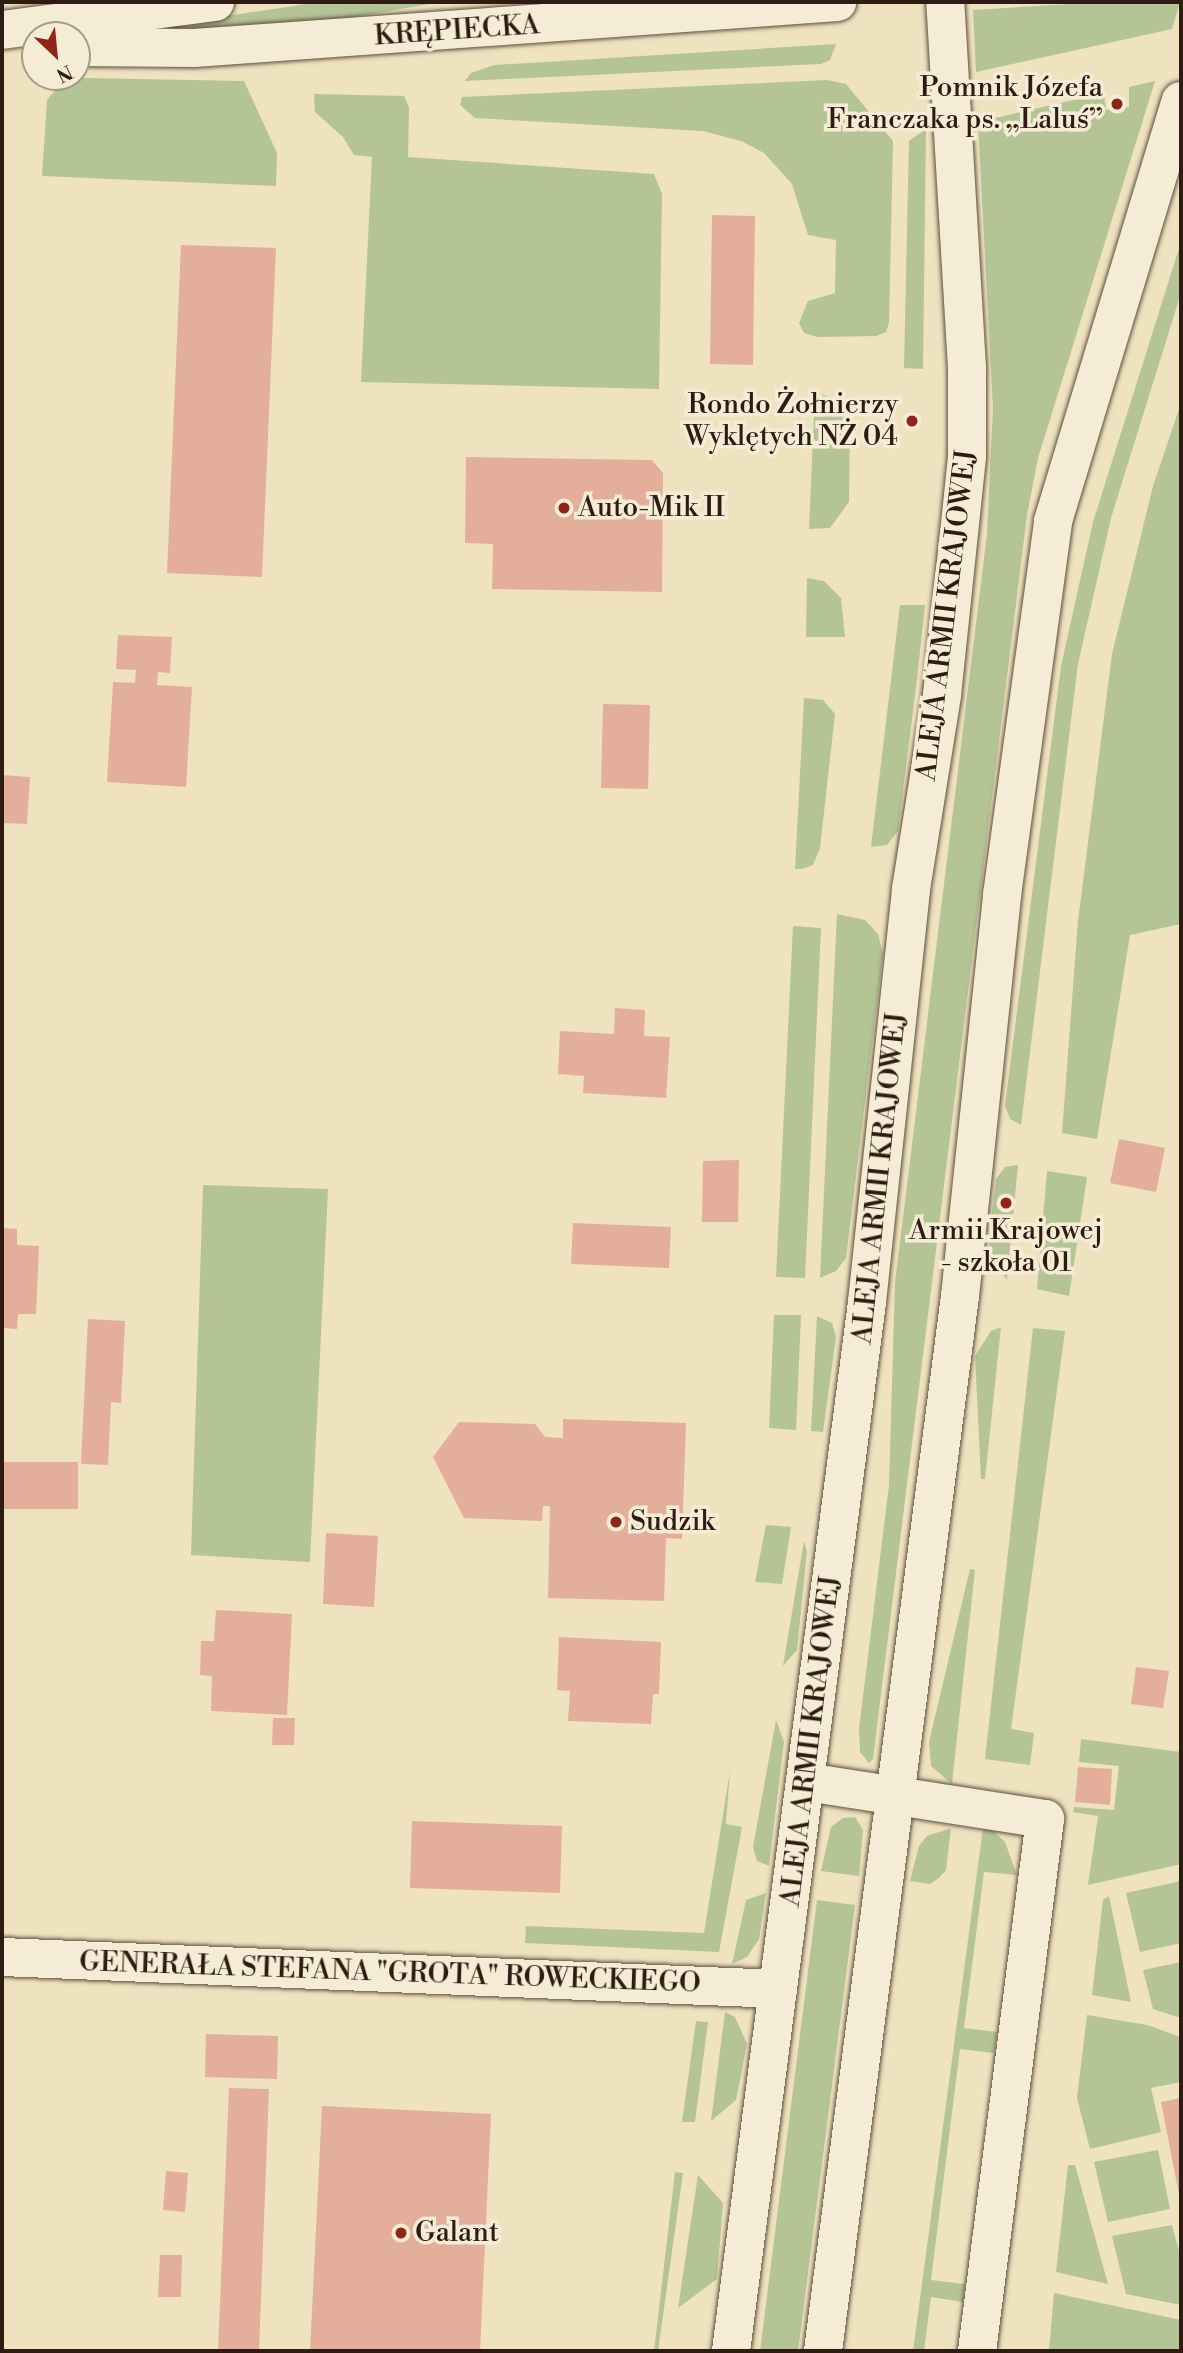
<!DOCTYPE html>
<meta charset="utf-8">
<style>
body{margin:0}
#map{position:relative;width:1183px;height:2353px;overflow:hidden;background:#eee2bf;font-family:"Libre Bodoni",serif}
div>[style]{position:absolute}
.green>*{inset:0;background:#b4c495}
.building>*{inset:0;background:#e3af9b}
.roads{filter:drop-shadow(0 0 2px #5e4e3d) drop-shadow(0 0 2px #5e4e3d)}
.minor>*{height:38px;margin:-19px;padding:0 19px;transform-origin:19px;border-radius:19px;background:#f4ecd5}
.dots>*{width:19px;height:19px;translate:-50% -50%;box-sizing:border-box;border:4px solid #f4ecd5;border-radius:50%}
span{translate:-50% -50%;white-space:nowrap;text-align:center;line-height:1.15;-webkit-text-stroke:7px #f4ecd5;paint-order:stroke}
.street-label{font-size:28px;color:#2e1c12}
.poi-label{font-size:28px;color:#2e1c12}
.right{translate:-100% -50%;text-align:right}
.left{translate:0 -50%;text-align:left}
.frame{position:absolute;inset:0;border:4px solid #2e1c12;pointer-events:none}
.north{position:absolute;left:21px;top:21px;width:70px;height:70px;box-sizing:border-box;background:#f4ecd5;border:2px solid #a59987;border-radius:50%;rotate:154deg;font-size:19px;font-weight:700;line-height:28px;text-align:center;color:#2e1c12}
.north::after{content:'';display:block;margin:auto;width:24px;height:32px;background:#8f2418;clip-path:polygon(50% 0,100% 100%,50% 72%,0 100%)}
</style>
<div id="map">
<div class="green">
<i style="clip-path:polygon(319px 2px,441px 2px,315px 24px,195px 33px,191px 26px,194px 21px)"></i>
<i style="clip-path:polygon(1103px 2px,1180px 2px,1172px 29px,976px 72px,973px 10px)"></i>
<i style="clip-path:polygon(836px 44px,830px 60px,821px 64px,465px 81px,471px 73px,494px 65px)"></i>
<i style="clip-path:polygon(84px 78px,244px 81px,277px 153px,276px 186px,42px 176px,47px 100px,62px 82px)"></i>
<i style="clip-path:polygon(827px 80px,846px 84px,893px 141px,889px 323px,886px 332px,876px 336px,817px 337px,804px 333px,799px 323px,808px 301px,835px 293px,836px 240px,808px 235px,792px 184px,764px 153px,741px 141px,703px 131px,475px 118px,460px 105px,462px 97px)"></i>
<i style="clip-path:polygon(1155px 81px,1038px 458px,1027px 515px,873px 1759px,869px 1763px,860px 1752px,859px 1729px,889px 1485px,895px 1283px,987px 534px,993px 408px,978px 122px,1104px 93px,1106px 110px,1129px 107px,1129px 87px)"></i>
<i style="clip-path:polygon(314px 94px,404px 96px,409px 107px,408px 157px,654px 174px,662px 194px,659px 389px,361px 382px,372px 157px,354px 155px,343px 137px,315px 112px)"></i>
<i style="clip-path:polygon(926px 129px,923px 369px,904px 368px,909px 141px)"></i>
<i style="clip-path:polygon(1181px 242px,1181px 293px,1111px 518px,1078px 664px,1021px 1125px,1010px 1119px,1005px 1106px,1061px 666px,1093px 522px)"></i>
<i style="clip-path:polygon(815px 392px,836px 399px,850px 418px,849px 502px,830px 528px,809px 529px)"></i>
<i style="clip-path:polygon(1181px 403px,1181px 924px,1130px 935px,1097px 1139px,1062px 1133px,1078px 921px,1112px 654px,1153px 486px)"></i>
<i style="clip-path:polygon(807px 578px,824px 581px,841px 598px,845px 637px,806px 637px)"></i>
<i style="clip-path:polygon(900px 605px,925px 605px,917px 679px,898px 831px,887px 845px,871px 847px)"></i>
<i style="clip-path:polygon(804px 698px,823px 700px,835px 714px,820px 848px,813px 865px,802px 869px,795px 869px)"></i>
<i style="clip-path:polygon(837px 914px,865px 920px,878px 934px,883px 954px,846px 1258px,836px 1271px,820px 1278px)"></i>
<i style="clip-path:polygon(793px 926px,821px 928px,805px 1278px,776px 1277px)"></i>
<i style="clip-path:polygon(1018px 1165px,1007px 1280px,990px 1257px,989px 1238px,996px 1179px,1005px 1167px)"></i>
<i style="clip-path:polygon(1047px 1171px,1087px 1177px,1069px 1296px,1037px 1289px)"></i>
<i style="clip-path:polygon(203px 1185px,328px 1189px,310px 1562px,191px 1555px)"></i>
<i style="clip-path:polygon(774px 1315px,801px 1315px,796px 1430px,769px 1428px)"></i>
<i style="clip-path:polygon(817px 1316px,832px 1323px,836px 1337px,823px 1432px,811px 1431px)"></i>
<i style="clip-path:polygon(1001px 1327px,985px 1479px,981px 1479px,975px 1356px,991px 1331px)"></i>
<i style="clip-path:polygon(1033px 1328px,1065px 1331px,1011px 1729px,1034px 1733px,1030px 1765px,985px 1759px)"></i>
<i style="clip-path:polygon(766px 1525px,791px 1527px,782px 1584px,755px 1582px)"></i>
<i style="clip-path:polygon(804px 1541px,807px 1551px,797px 1650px,783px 1666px)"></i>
<i style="clip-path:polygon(970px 1569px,975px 1570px,952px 1784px,931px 1766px,929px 1742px)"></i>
<i style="clip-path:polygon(776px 1720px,784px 1742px,769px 1866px,757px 1861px,753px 1847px)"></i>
<i style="clip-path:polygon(1081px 1739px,1181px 1752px,1181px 1864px,1088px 1885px,1098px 1816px,1073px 1812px,1074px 1807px,1114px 1810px,1119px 1766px,1079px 1762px)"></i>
<i style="clip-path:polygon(730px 1771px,726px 1824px,742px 1827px,719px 1952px,525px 1943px,526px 1926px,704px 1933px)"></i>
<i style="clip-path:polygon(855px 1817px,863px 1830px,859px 1876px,821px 1871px,831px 1827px,843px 1818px)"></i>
<i style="clip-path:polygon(951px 1828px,946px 1870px,939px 1878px,930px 1884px,910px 1881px,919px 1846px,927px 1836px)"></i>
<i style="clip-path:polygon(983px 1828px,990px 1828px,1005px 1842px,1017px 1875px,984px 1872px,964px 2028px,997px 2032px,994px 2053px,960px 2049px,931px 2280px,965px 2284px,963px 2302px,931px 2297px,924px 2351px,913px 2351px)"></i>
<i style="clip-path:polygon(1181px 1881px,1181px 1943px,1140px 1952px,1126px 1893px)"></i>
<i style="clip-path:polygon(766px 1893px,759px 1939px,747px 1957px,732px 1964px,746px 1900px)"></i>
<i style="clip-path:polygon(1109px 1896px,1131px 2002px,1092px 1995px,1103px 1900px)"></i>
<i style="clip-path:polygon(817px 1900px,855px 1905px,798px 2351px,760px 2351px)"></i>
<i style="clip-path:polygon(1181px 1962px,1181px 2018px,1153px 2009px,1143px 1970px)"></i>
<i style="clip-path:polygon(725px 2012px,735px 2017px,747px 2044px,736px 2100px,711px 2121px)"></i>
<i style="clip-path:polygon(1087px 2015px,1147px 2025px,1181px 2037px,1181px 2082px,1151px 2088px,1161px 2132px,1090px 2149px,1077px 2098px)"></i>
<i style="clip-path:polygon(696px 2021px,708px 2022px,695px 2122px,682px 2122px)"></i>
<i style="clip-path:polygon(1158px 2150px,1170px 2209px,1108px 2222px,1094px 2162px)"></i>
<i style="clip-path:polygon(1068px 2165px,1075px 2165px,1108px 2284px,1056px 2272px)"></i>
<i style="clip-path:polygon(675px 2172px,683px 2173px,658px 2351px,654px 2351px)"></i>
<i style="clip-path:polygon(698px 2175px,723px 2203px,717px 2279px,678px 2308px)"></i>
<i style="clip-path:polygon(1172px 2225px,1181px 2259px,1181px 2305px,1126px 2294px,1112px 2236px)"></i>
<i style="clip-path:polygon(1054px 2293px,1181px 2320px,1181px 2351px,1049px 2351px)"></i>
</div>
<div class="building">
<i style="clip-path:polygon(712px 215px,755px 216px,753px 365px,710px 364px)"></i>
<i style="clip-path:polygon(181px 245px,276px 248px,262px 577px,167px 573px)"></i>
<i style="clip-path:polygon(466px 457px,652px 460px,663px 473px,662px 592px,492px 589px,493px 544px,465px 543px)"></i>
<i style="clip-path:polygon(118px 635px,172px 637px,170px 673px,158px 672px,157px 685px,192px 687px,186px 787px,107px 782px,113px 682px,135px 683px,136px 670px,116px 669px)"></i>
<i style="clip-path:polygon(603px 704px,650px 705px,648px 789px,601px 788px)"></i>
<i style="clip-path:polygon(2px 775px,30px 777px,27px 824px,2px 823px)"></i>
<i style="clip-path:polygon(615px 1008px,645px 1010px,644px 1036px,670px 1037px,666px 1098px,583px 1093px,584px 1076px,558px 1074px,560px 1031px,614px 1034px)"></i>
<i style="clip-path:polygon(1119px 1139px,1165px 1148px,1156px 1192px,1110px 1183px)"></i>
<i style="clip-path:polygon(739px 1160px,738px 1222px,702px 1222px,703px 1161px)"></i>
<i style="clip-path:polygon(573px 1223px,671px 1227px,669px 1268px,571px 1264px)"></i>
<i style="clip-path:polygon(2px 1228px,17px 1229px,17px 1245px,39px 1246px,36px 1314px,18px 1314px,17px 1329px,2px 1328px)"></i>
<i style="clip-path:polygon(88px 1319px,125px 1321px,121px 1403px,111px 1402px,108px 1465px,81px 1464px)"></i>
<i style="clip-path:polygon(563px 1419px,686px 1423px,682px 1539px,666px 1538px,664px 1601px,548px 1598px,550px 1506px,543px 1506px,542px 1521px,464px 1518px,433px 1457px,459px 1422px,535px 1424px,545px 1437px,563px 1438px)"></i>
<i style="clip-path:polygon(2px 1462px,78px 1462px,78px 1509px,2px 1509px)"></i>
<i style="clip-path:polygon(326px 1533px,378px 1536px,374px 1607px,323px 1604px)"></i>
<i style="clip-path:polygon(216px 1610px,292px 1614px,287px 1715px,211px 1711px,212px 1676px,200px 1675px,201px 1641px,214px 1641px)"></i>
<i style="clip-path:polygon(559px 1637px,661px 1642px,659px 1694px,653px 1694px,651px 1724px,568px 1721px,570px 1691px,557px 1690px)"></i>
<i style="clip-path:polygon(1136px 1667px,1169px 1671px,1163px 1708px,1131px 1704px)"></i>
<i style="clip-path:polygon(273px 1718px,295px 1718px,294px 1745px,272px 1745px)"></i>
<i style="clip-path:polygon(1078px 1767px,1112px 1769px,1110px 1805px,1075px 1802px)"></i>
<i style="clip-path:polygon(412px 1821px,562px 1826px,560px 1893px,410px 1888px)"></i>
<i style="clip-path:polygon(206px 2034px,278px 2036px,277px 2079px,205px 2077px)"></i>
<i style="clip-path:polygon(229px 2088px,269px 2089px,259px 2351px,218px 2351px)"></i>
<i style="clip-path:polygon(1181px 2098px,1181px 2200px,1180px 2200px,1161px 2102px)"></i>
<i style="clip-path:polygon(322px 2106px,491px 2114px,480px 2351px,310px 2351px)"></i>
<i style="clip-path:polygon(166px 2171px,188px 2173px,185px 2212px,163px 2210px)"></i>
<i style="clip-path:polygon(160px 2255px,182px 2255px,181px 2297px,158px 2297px)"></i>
</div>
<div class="roads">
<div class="minor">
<i style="left:2px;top:30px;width:215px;rotate:-7.5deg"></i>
<i style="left:77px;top:47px;width:117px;rotate:0.5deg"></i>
<i style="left:194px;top:48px;width:645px;rotate:-4.09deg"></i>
<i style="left:806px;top:1782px;width:242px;rotate:8.8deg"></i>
<i style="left:1045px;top:1819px;width:536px;rotate:97.28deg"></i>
<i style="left:2px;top:1957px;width:777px;rotate:2.36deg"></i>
<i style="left:731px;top:2351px;width:1058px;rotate:-82.61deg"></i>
<i style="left:867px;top:1302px;width:415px;rotate:-83.9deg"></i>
<i style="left:911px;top:889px;width:196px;rotate:-80.9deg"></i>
<i style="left:942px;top:695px;width:240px;rotate:-84deg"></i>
<i style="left:967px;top:456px;width:88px;rotate:-90deg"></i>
<i style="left:967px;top:368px;width:367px;rotate:-93.4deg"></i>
<i style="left:823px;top:2351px;width:1064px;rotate:-82.6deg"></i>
<i style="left:960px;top:1296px;width:403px;rotate:-84deg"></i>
<i style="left:1002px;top:895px;width:377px;rotate:-82.2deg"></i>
<i style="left:1053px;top:521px;width:439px;rotate:-73.1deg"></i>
</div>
</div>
<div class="dots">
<i style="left:1117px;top:104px;background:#8f2418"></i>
<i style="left:912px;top:421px;background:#8f2418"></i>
<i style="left:564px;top:508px;background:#8f2418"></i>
<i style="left:1006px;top:1203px;background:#8f2418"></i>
<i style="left:616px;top:1522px;background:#8f2418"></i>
<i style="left:401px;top:2233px;background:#8f2418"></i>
</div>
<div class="street-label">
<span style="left:457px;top:31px;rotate:-4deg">KRĘPIECKA</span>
<span style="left:947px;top:615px;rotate:-83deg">ALEJA ARMII KRAJOWEJ</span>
<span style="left:880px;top:1178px;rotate:-84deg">ALEJA ARMII KRAJOWEJ</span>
<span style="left:811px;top:1741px;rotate:-83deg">ALEJA ARMII KRAJOWEJ</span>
<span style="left:390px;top:1973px;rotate:2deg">GENERAŁA STEFANA "GROTA" ROWECKIEGO</span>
</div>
<div class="poi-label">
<span class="right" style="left:1103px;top:104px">Pomnik Józefa<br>Franczaka ps. „Laluś”</span>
<span class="right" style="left:898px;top:421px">Rondo Żołnierzy<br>Wyklętych NŻ 04</span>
<span class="left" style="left:578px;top:508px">Auto-Mik II</span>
<span style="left:1006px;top:1247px">Armii Krajowej<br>- szkoła 01</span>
<span class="left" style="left:630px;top:1522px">Sudzik</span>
<span class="left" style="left:415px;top:2233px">Galant</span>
</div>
<div class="frame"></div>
<div class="north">N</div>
</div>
